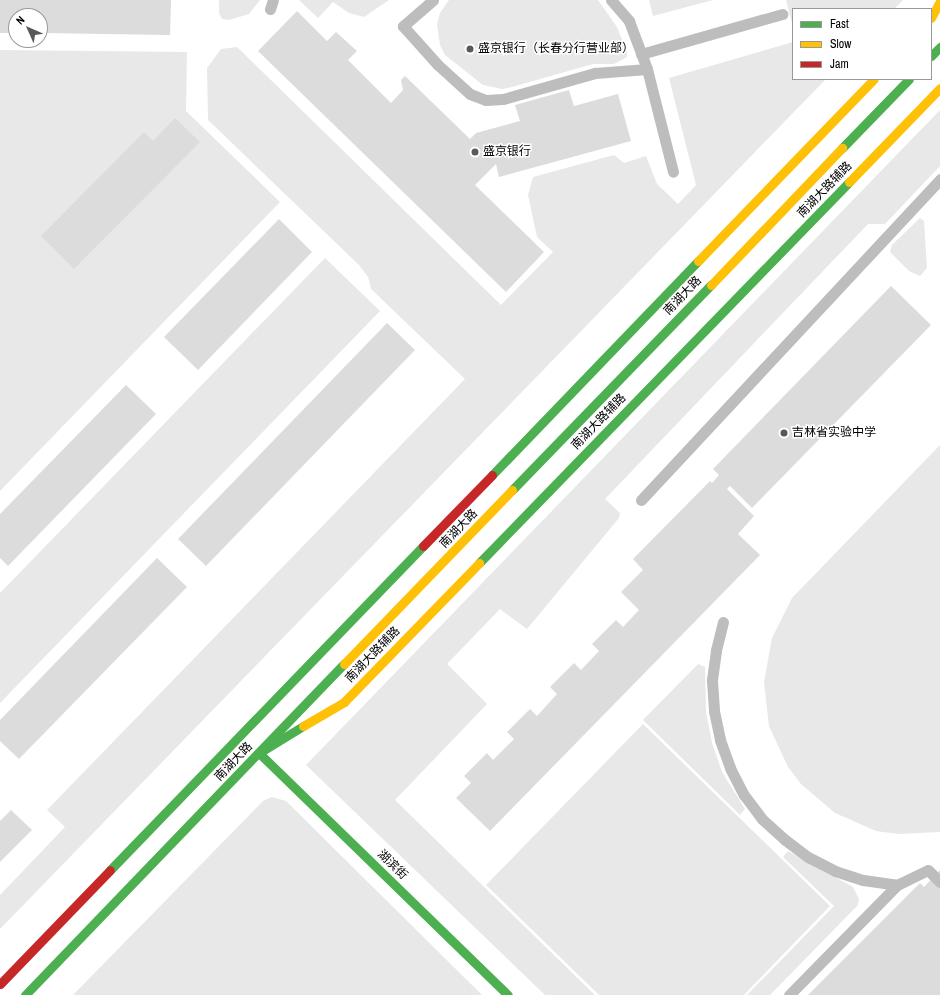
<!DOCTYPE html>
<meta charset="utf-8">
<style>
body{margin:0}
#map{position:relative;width:940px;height:995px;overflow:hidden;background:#fff;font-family:"Archivo Narrow","Noto Sans SC",sans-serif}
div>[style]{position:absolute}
.green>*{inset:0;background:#e8e8e8}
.building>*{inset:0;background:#dcdcdc}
.lane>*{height:11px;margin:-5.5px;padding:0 5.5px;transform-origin:5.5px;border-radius:5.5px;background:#bdbdbd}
.fast>*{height:9px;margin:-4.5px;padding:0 4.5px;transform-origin:4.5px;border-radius:4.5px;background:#4caf50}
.slow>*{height:9px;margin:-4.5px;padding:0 4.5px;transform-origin:4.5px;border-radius:4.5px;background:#ffc107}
.jam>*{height:9px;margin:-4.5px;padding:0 4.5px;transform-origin:4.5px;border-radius:4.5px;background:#c62828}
.dots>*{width:11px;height:11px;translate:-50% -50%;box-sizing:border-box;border:2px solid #fff;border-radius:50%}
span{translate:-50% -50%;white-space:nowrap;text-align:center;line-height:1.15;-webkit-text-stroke:3px #fff;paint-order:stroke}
.poi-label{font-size:12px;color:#000}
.left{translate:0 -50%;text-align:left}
.street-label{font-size:12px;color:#000}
.legend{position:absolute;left:792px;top:8px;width:140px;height:72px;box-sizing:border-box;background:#fff;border:1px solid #999;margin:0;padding:5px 7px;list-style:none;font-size:12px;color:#000}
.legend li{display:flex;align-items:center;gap:8px;height:20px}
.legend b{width:20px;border:1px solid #999}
.north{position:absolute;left:8px;top:8px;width:40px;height:40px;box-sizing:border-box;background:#fff;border:1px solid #999;border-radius:50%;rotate:315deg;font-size:11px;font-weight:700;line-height:16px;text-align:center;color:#000}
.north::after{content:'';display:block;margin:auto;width:14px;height:18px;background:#595959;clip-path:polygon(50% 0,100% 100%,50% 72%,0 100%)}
</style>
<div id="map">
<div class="green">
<i style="clip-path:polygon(219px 0,260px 0,249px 14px,229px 20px,222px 19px,219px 13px)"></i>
<i style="clip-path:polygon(299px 0,389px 0,364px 17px,349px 13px,333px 2px,318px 18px)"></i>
<i style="clip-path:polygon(449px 0,598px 0,617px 27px,627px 52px,627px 57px,614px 64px,593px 64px,512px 87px,502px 89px,483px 85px,445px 55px,440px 45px,437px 24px,440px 13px)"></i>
<i style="clip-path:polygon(649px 0,713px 0,653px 16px)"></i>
<i style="clip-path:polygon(786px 0,903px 0,894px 9px,793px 9px,793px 27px)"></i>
<i style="clip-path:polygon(793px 42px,793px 79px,826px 79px,0 929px,0 895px,65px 827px,47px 810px,465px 379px,371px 289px,368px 277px,359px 265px,208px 120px,207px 68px,221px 49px,237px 47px,501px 305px,553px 252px,537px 237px,528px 195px,533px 177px,614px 155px,624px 163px,646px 156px,657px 184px,678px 204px,696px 185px,669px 78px)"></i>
<i style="clip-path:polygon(0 50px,187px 52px,186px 111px,280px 202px,0 491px)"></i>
<i style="clip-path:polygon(940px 110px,940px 166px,885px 224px,868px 224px,605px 499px,620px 513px,619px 518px,527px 629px,500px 609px,447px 664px,487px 704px,395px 800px,595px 995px,545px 995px,306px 765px)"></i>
<i style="clip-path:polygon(920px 218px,924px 221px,927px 268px,920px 276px,909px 271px,890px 252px,892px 245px)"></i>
<i style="clip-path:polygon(325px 258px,380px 311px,0 703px,0 593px)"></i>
<i style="clip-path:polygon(940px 445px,940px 832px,898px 834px,876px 831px,835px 813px,801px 784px,788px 767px,769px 726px,764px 682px,772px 638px,792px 598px)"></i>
<i style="clip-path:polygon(698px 664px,705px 667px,706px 712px,712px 743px,722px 772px,745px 809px,740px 815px,643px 720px)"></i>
<i style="clip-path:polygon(643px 724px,830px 906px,744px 995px,599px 995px,486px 885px)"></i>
<i style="clip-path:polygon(272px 797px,286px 801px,482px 995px,73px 995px,263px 801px)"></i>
<i style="clip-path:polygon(788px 851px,853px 887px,859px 899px,858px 905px,770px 995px,747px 995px,834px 906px,783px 857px)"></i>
</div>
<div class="building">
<i style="clip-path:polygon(0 0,171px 0,170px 35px,40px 33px,40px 16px,16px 16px,16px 33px,0 33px)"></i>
<i style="clip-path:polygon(297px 11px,327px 41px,336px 32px,357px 51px,348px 60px,391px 103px,403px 90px,401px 80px,405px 76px,470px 139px,476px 133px,520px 121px,515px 105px,569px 90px,574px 106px,618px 94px,631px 141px,499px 177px,496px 164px,475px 185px,544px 252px,506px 292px,258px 51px)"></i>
<i style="clip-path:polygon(175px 118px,200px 142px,74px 269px,41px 236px,144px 132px,153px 141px)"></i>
<i style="clip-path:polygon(279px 219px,312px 252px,198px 370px,164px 337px)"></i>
<i style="clip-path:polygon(891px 286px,931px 325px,752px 508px,730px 486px,727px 489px,754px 516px,738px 534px,760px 555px,490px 831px,456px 798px,471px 783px,464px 776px,487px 753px,493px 760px,514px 739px,507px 732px,530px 709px,537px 716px,557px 694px,550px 687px,574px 663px,581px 670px,599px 651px,592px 644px,616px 620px,623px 627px,639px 610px,621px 592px,643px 570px,633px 559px,710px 481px,712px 483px,719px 475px,713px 469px)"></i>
<i style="clip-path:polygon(387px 323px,415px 350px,206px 566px,178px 539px)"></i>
<i style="clip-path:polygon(126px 385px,156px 414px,8px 566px,0 558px,0 514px)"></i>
<i style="clip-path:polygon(157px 558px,187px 587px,19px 759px,0 741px,0 720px)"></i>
<i style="clip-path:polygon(11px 810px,32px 830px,0 862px,0 821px)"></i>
<i style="clip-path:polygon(940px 870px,940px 995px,808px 995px,920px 883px,924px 887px)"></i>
</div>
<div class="lane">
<i style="left:433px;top:0;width:40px;rotate:139deg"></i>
<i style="left:403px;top:26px;width:52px;rotate:48.1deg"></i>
<i style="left:438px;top:65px;width:43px;rotate:42.2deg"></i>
<i style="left:470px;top:94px;width:17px;rotate:21deg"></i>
<i style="left:486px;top:100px;width:17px;rotate:-3deg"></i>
<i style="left:503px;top:99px;width:96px;rotate:-15.8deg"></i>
<i style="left:595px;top:73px;width:52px;rotate:-4.4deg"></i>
<i style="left:611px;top:0;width:28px;rotate:49deg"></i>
<i style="left:629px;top:21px;width:51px;rotate:69.4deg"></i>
<i style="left:647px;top:69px;width:106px;rotate:75.8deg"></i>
<i style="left:270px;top:9px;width:9px;rotate:-72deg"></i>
<i style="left:641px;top:54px;width:147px;rotate:-15.8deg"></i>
<i style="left:641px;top:500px;width:439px;rotate:-47deg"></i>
<i style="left:723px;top:622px;width:30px;rotate:104deg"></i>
<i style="left:716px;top:651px;width:30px;rotate:98deg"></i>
<i style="left:712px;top:681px;width:30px;rotate:86deg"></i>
<i style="left:714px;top:711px;width:30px;rotate:78deg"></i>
<i style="left:720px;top:740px;width:30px;rotate:70deg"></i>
<i style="left:730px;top:768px;width:30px;rotate:63deg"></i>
<i style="left:744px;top:795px;width:30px;rotate:53deg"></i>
<i style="left:762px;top:819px;width:30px;rotate:42deg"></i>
<i style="left:784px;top:839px;width:30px;rotate:37deg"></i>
<i style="left:808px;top:857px;width:30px;rotate:27deg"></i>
<i style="left:835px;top:871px;width:29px;rotate:18deg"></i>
<i style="left:863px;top:880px;width:34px;rotate:8deg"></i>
<i style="left:897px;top:885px;width:34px;rotate:-26deg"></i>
<i style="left:928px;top:870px;width:17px;rotate:45deg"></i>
<i style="left:789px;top:995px;width:154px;rotate:-45.5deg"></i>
</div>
<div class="fast">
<i style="left:931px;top:56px;width:13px;rotate:-45deg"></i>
<i style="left:842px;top:148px;width:96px;rotate:-45.8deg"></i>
<i style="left:492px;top:475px;width:297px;rotate:-46.1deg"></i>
<i style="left:512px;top:490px;width:286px;rotate:-45.9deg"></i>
<i style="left:479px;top:563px;width:531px;rotate:-45.84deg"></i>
<i style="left:303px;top:726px;width:52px;rotate:148.5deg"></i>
<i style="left:259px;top:753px;width:347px;rotate:44.2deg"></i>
<i style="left:110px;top:870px;width:450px;rotate:-46deg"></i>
<i style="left:25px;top:995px;width:460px;rotate:-46.1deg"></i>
</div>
<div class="slow">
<i style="left:931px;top:18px;width:19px;rotate:-62deg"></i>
<i style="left:849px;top:182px;width:131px;rotate:-45.9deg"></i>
<i style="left:698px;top:261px;width:253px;rotate:-46deg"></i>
<i style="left:711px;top:285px;width:190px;rotate:-46.3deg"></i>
<i style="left:344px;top:664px;width:242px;rotate:-46deg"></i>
<i style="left:303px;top:726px;width:48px;rotate:-30.3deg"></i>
<i style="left:344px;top:702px;width:194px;rotate:-45.8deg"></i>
</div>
<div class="jam">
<i style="left:423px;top:546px;width:99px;rotate:-45.8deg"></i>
<i style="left:0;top:984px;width:158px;rotate:-46deg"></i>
</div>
<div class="dots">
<i style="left:470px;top:49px;background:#595959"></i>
<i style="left:475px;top:152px;background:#595959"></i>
<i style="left:784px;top:433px;background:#595959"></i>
</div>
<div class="poi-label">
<span class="left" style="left:478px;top:49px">盛京银行（长春分行营业部）</span>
<span class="left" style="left:483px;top:152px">盛京银行</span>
<span class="left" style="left:792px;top:433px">吉林省实验中学</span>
</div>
<div class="street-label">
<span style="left:825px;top:190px;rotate:-46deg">南湖大路辅路</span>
<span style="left:683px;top:296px;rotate:-46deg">南湖大路</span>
<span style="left:599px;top:422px;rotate:-46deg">南湖大路辅路</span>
<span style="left:459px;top:529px;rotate:-46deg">南湖大路</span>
<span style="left:373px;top:655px;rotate:-46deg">南湖大路辅路</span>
<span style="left:234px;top:762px;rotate:-46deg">南湖大路</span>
<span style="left:392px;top:865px;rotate:44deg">湖滨街</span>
</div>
<ul class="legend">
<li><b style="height:5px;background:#4caf50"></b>Fast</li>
<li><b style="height:5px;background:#ffc107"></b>Slow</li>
<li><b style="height:5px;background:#c62828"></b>Jam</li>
</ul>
<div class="north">N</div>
</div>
